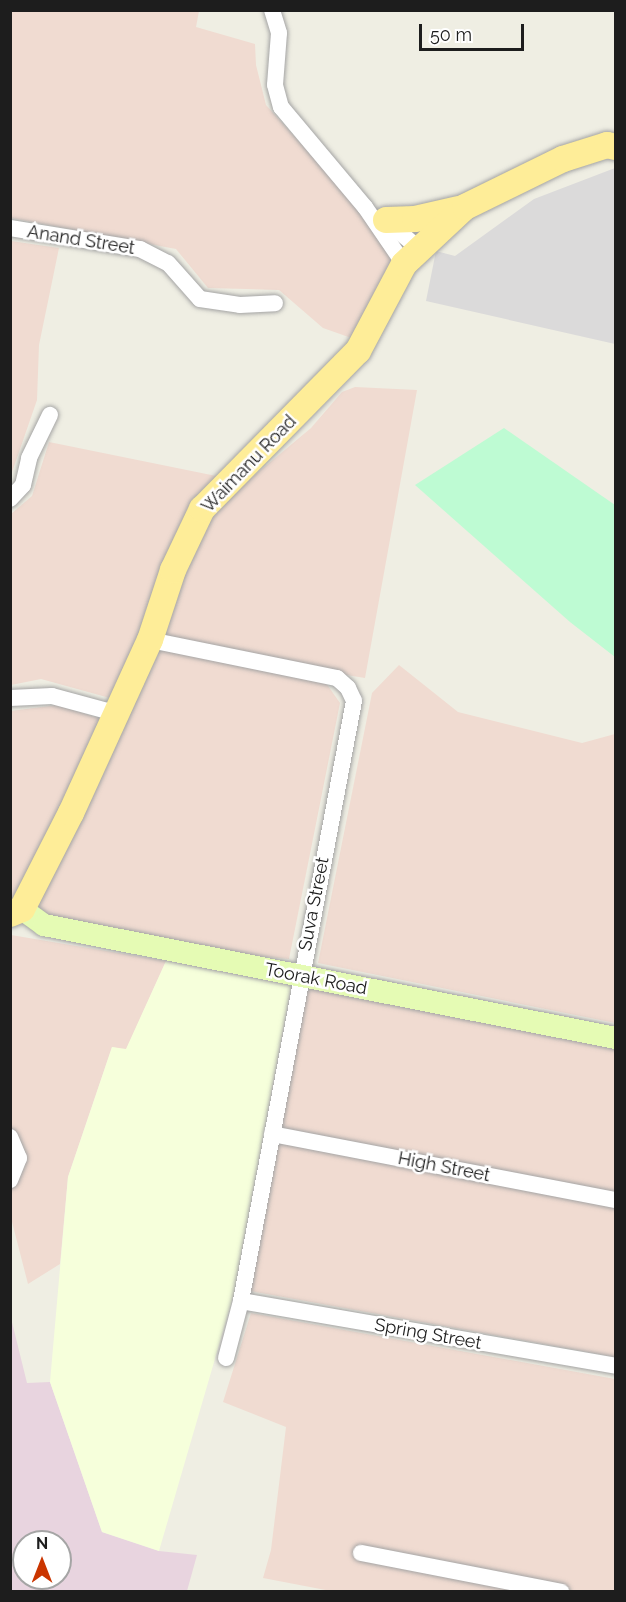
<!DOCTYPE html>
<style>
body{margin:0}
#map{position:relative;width:626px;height:1602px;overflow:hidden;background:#efeee3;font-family:Raleway,sans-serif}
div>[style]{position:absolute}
.residential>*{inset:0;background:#dbdada}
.commercial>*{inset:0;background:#f0dbd1}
.industrial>*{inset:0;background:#e8d4df}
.education>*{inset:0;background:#f6ffdb}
.park>*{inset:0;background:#befbd3}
.roads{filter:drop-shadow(0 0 2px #a4a4a4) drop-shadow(0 0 2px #a4a4a4)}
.minor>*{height:16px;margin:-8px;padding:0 8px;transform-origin:8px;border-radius:8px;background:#fff}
.secondary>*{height:22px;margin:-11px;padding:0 11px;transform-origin:11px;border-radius:11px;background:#e5fbb4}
.primary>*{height:26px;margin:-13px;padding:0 13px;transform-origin:13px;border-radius:13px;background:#feed98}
span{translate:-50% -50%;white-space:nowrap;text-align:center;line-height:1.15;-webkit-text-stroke:5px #fff;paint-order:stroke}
.street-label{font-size:18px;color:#1d1d1d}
.frame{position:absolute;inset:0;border:12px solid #1d1d1d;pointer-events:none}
.north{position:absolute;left:12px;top:1530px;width:60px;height:60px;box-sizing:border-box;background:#fff;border:2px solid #a5a5a5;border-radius:50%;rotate:0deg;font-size:16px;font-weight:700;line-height:24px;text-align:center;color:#1d1d1d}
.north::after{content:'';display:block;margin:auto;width:21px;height:27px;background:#ca3500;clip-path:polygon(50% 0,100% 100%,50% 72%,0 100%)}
.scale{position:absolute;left:419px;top:24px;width:105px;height:27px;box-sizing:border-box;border:3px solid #1d1d1d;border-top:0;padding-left:8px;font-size:18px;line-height:21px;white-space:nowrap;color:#1d1d1d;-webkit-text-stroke:4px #fff;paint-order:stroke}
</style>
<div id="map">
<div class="residential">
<i style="clip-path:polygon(615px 168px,615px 344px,426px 301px,436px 251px,455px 256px,534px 199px)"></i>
</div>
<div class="commercial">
<i style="clip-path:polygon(10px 11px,199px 11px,196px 27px,255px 44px,256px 65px,266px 105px,406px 260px,360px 341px,323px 328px,279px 290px,208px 288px,176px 249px,11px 218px)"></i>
<i style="clip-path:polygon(11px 241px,59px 248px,39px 345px,37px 400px,11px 475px)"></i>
<i style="clip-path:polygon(355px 387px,417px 390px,365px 678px,158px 644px,205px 517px,311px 428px,342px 392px)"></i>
<i style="clip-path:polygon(49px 442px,231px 479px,117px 700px,41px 679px,11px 685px,11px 514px,32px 496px)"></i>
<i style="clip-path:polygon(152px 647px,326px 683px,340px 703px,289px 959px,173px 948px,62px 926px,29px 905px)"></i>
<i style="clip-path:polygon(399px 665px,458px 712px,582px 743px,615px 734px,615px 1023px,318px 963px,372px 693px)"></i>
<i style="clip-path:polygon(57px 705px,108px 721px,11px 905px,11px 711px)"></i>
<i style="clip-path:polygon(11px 935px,166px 961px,126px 1050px,112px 1047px,68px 1177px,60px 1264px,28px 1284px,11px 1218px)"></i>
<i style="clip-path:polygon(300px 982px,615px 1046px,615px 1357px,245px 1290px)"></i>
<i style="clip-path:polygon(251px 1313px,615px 1379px,615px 1591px,336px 1592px,263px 1578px,271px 1550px,286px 1427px,223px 1402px)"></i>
</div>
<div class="industrial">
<i style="clip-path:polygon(evenodd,10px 1314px,27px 1383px,50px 1382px,102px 1532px,159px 1551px,197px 1555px,187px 1591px,11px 1591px,10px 1314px,24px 1542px,60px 1542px,60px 1578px,24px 1578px,24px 1542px)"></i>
</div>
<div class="education">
<i style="clip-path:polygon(166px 961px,291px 986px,233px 1297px,159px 1551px,102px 1532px,50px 1382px,68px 1177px,112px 1047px,126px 1049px)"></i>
</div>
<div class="park">
<i style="clip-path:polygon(504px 428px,615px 505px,615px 657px,570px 622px,415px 485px)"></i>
</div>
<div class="roads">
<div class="minor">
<i style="left:272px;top:10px;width:24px;rotate:73deg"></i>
<i style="left:279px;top:33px;width:52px;rotate:94.4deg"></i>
<i style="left:275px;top:85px;width:23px;rotate:75deg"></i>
<i style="left:281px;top:107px;width:131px;rotate:50deg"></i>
<i style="left:365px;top:207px;width:69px;rotate:55.6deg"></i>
<i style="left:383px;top:218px;width:46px;rotate:40.6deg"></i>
<i style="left:10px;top:228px;width:132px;rotate:9.2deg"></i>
<i style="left:140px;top:249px;width:31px;rotate:27deg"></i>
<i style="left:168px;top:263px;width:48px;rotate:48.4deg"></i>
<i style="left:200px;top:299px;width:40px;rotate:8.5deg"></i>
<i style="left:240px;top:305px;width:35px;rotate:-3deg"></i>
<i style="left:10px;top:499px;width:19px;rotate:-47deg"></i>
<i style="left:23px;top:485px;width:28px;rotate:-77deg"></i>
<i style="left:29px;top:458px;width:48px;rotate:-64deg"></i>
<i style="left:150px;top:640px;width:191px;rotate:11.5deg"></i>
<i style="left:337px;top:678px;width:15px;rotate:42deg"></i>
<i style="left:348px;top:688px;width:14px;rotate:65deg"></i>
<i style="left:354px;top:701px;width:611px;rotate:100.67deg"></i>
<i style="left:241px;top:1301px;width:59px;rotate:104.7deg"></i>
<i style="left:10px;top:698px;width:42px;rotate:-2.7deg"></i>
<i style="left:52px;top:696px;width:65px;rotate:15.1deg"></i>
<i style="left:272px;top:1134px;width:350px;rotate:10.9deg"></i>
<i style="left:10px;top:1137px;width:23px;rotate:67deg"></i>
<i style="left:19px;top:1158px;width:24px;rotate:112deg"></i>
<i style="left:241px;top:1301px;width:381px;rotate:9.8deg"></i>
<i style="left:361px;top:1553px;width:204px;rotate:11deg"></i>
</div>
<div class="secondary">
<i style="left:22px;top:909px;width:27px;rotate:36deg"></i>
<i style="left:44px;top:925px;width:583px;rotate:11.18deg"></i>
</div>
<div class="primary">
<i style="left:386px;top:220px;width:29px;rotate:-2deg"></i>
<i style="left:415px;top:219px;width:45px;rotate:-12.8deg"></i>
<i style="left:10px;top:914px;width:13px;rotate:-23deg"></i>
<i style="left:22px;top:909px;width:108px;rotate:-63deg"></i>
<i style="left:71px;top:813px;width:190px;rotate:-65.5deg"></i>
<i style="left:150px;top:640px;width:74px;rotate:-71.8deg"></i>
<i style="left:173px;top:570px;width:68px;rotate:-64.6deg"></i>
<i style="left:202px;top:509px;width:222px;rotate:-45.4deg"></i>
<i style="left:358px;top:351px;width:98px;rotate:-62.1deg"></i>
<i style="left:404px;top:264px;width:83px;rotate:-43.1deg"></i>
<i style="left:465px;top:207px;width:109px;rotate:-26.1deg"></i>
<i style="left:563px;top:159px;width:46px;rotate:-17.7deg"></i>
<i style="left:607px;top:145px;width:9px;rotate:13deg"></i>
</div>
</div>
<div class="street-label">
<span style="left:81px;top:240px;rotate:9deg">Anand Street</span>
<span style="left:249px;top:464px;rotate:-46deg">Waimanu Road</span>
<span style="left:314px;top:904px;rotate:-79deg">Suva Street</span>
<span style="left:316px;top:979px;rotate:11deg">Toorak Road</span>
<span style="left:444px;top:1167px;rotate:11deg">High Street</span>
<span style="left:428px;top:1334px;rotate:10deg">Spring Street</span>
</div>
<div class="frame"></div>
<div class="north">N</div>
<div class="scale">50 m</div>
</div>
